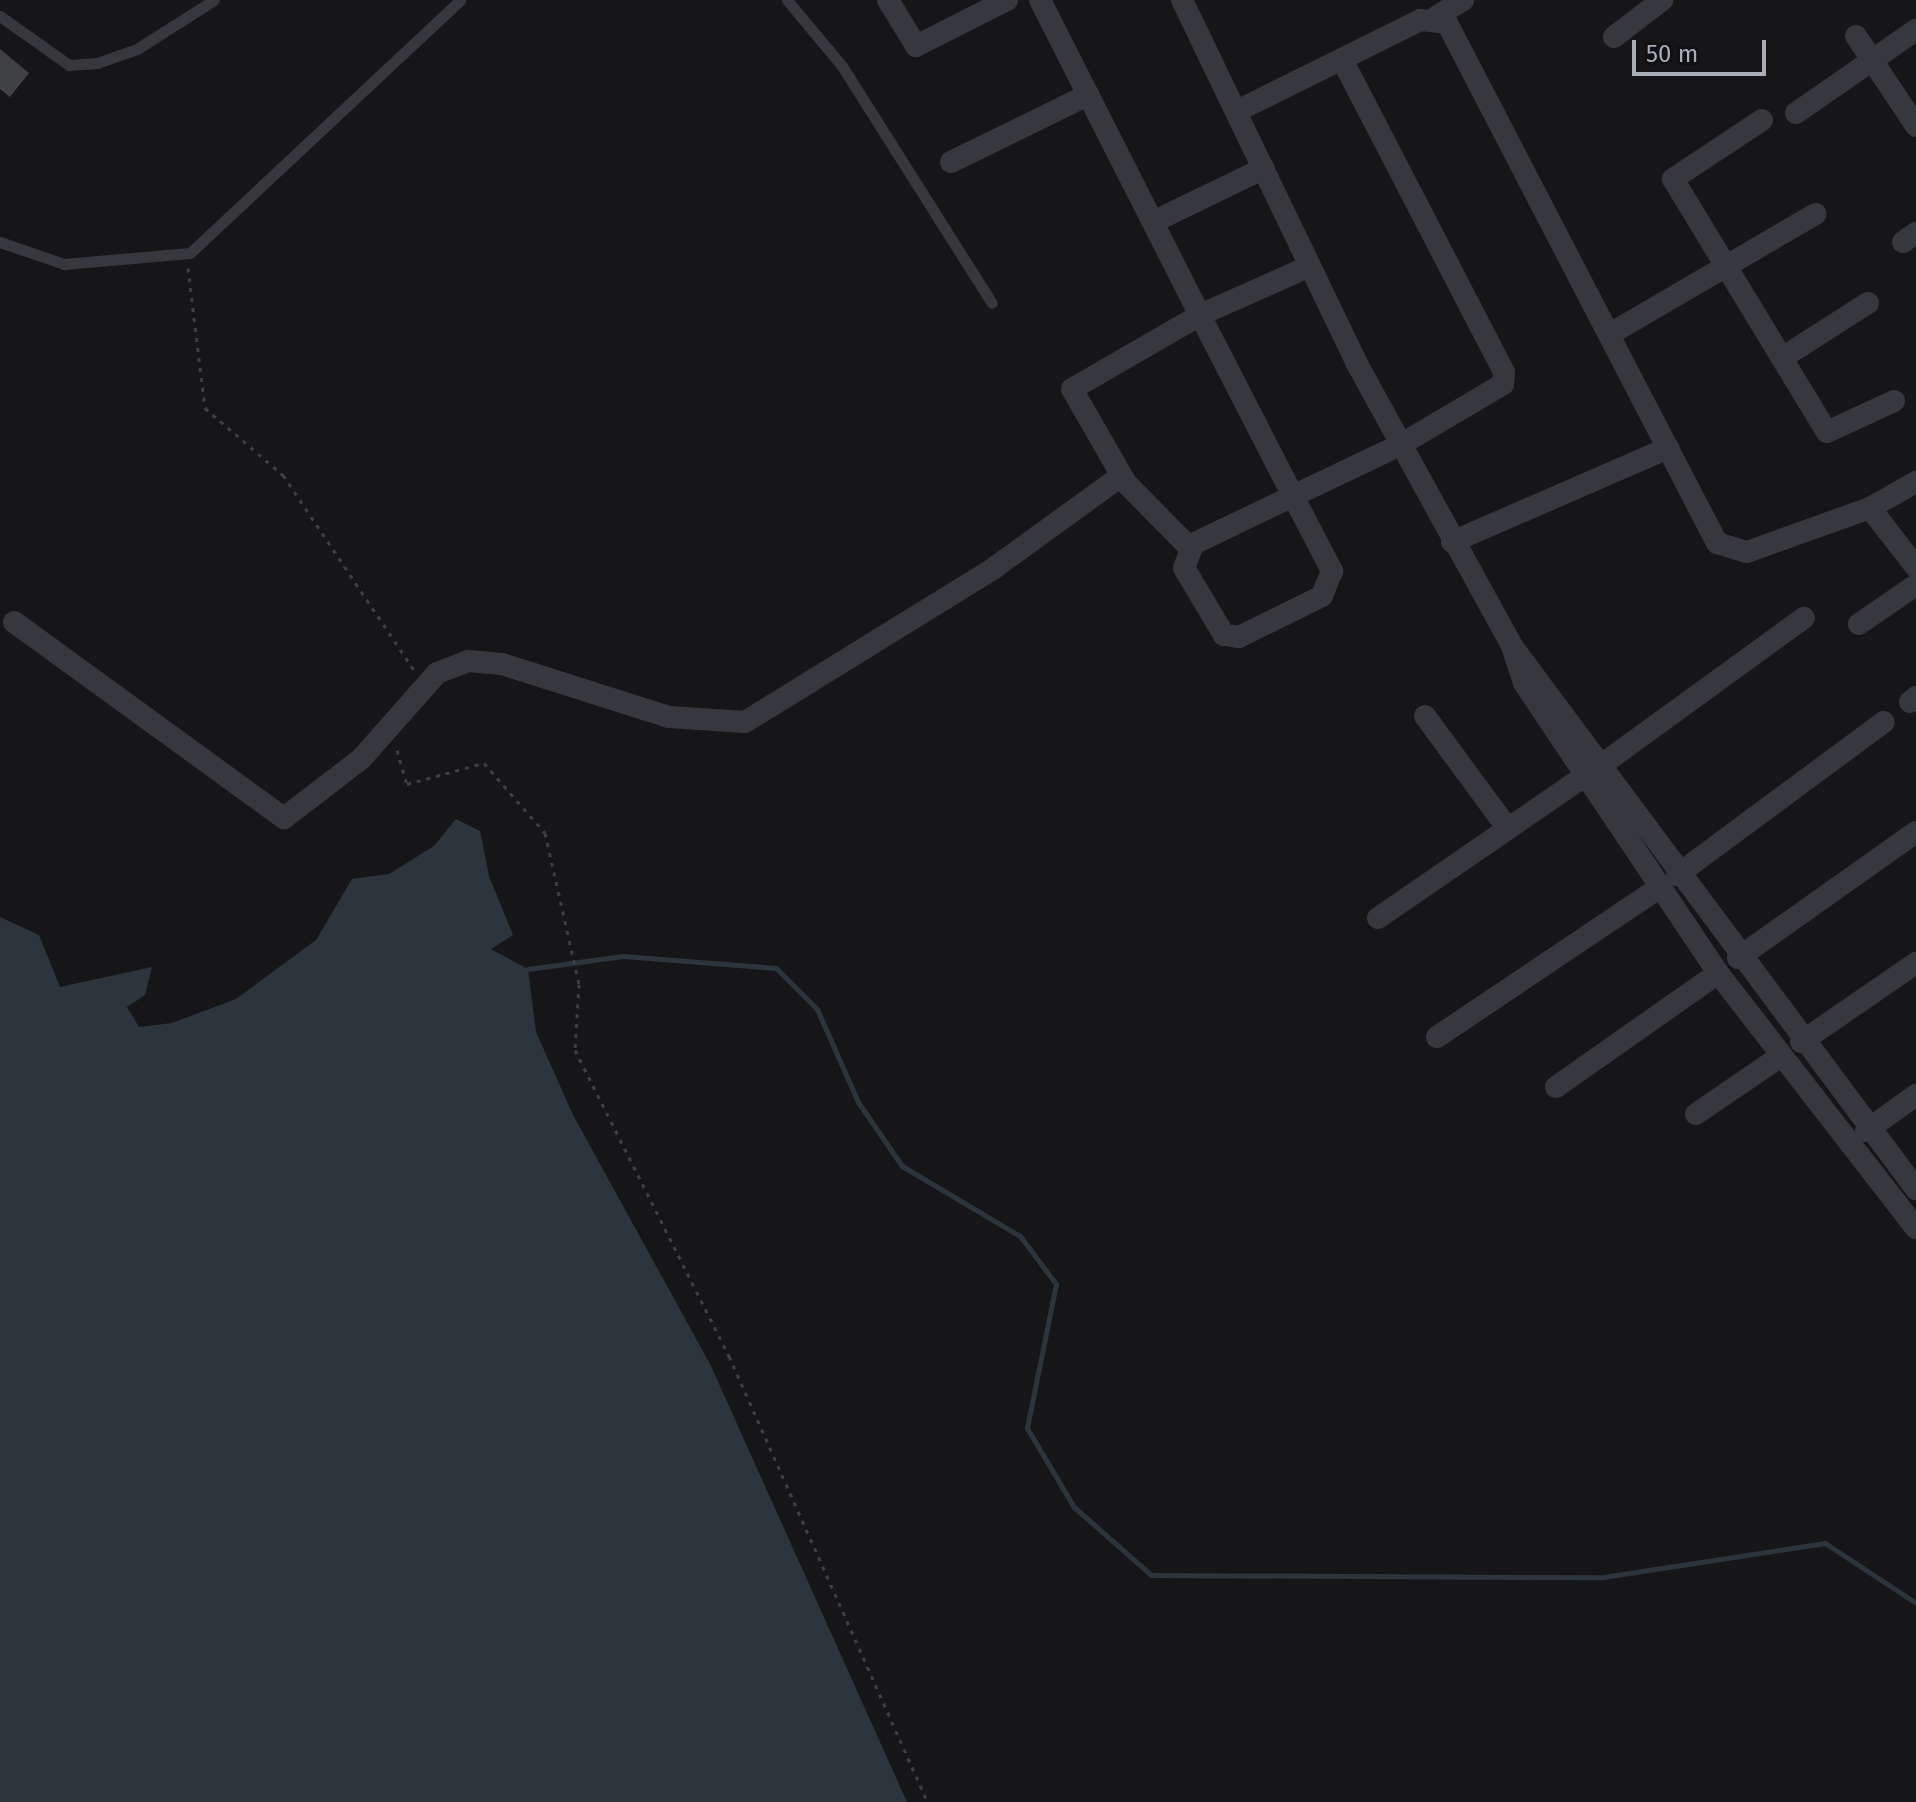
<!DOCTYPE html>
<style>
body{margin:0}
#map{position:relative;width:1916px;height:1802px;overflow:hidden;background:#161618;font-family:"Fira Sans",sans-serif}
div>[style]{position:absolute}
.water>*{inset:0;background:#2c353c}
.stream>*{height:5px;margin:-2.5px;padding:0 2.5px;transform-origin:2.5px;border-radius:2.5px;background:#2c353c}
.building>*{inset:0;background:#404145}
.path>*{height:3px;margin-top:-1.5px;transform-origin:0;background:repeating-linear-gradient(90deg,#3d3f44 0 4px,transparent 0 10px)}
.service>*{height:11px;margin:-5.5px;padding:0 5.5px;transform-origin:5.5px;border-radius:5.5px;background:#37383d}
.minor>*{height:22px;margin:-11px;padding:0 11px;transform-origin:11px;border-radius:11px;background:#37383d}
span{translate:-50% -50%;white-space:nowrap;text-align:center;line-height:1.15;-webkit-text-stroke:6px #111113;paint-order:stroke}
.scale{position:absolute;left:1632px;top:40px;width:134px;height:36px;box-sizing:border-box;border:4px solid #a8adb8;border-top:0;padding-left:10px;font-size:24px;line-height:28px;white-space:nowrap;color:#a8adb8;-webkit-text-stroke:6px #111113;paint-order:stroke}
</style>
<div id="map">
<div class="water">
<i style="clip-path:polygon(456px 819px,480px 831px,489px 876px,513px 935px,491px 949px,528px 969px,536px 1032px,573px 1115px,711px 1366px,907px 1802px,0 1802px,0 917px,39px 935px,60px 987px,152px 967px,145px 995px,127px 1007px,139px 1027px,172px 1023px,236px 999px,316px 940px,352px 879px,389px 874px,434px 846px)"></i>
</div>
<div class="stream">
<i style="left:528px;top:969px;width:96px;rotate:-7.8deg"></i>
<i style="left:623px;top:956px;width:153px;rotate:4.5deg"></i>
<i style="left:776px;top:968px;width:58px;rotate:45deg"></i>
<i style="left:817px;top:1009px;width:102px;rotate:66.2deg"></i>
<i style="left:858px;top:1102px;width:78px;rotate:55.5deg"></i>
<i style="left:902px;top:1166px;width:137px;rotate:30.7deg"></i>
<i style="left:1020px;top:1236px;width:60px;rotate:53.1deg"></i>
<i style="left:1056px;top:1284px;width:147px;rotate:101.4deg"></i>
<i style="left:1027px;top:1428px;width:92px;rotate:59.3deg"></i>
<i style="left:1074px;top:1507px;width:103px;rotate:41.4deg"></i>
<i style="left:1151px;top:1575px;width:452px;rotate:0.3deg"></i>
<i style="left:1603px;top:1577px;width:225px;rotate:-8.7deg"></i>
<i style="left:1825px;top:1543px;width:109px;rotate:33.4deg"></i>
</div>
<div class="building">
<i style="clip-path:polygon(0 49px,29px 73px,10px 97px,0 89px)"></i>
</div>
<div class="path">
<i style="left:188px;top:268px;width:141px;rotate:83.1deg"></i>
<i style="left:205px;top:408px;width:103px;rotate:40.7deg"></i>
<i style="left:283px;top:475px;width:235px;rotate:56.1deg"></i>
<i style="left:397px;top:750px;width:35px;rotate:74deg"></i>
<i style="left:407px;top:784px;width:80px;rotate:-15.3deg"></i>
<i style="left:484px;top:763px;width:93px;rotate:48.9deg"></i>
<i style="left:545px;top:833px;width:155px;rotate:77.3deg"></i>
<i style="left:579px;top:984px;width:66px;rotate:93.5deg"></i>
<i style="left:575px;top:1050px;width:343px;rotate:63.3deg"></i>
<i style="left:729px;top:1356px;width:488px;rotate:66deg"></i>
</div>
<div class="service">
<i style="left:787px;top:0;width:86px;rotate:50.2deg"></i>
<i style="left:842px;top:66px;width:280px;rotate:57.7deg"></i>
<i style="left:0;top:16px;width:85px;rotate:35.4deg"></i>
<i style="left:69px;top:65px;width:28px;rotate:-4deg"></i>
<i style="left:97px;top:63px;width:42px;rotate:-19.3deg"></i>
<i style="left:137px;top:49px;width:91px;rotate:-32.5deg"></i>
<i style="left:0;top:242px;width:68px;rotate:19deg"></i>
<i style="left:64px;top:264px;width:126px;rotate:-5deg"></i>
<i style="left:190px;top:253px;width:370px;rotate:-43.1deg"></i>
</div>
<div class="minor">
<i style="left:888px;top:0;width:54px;rotate:58.7deg"></i>
<i style="left:916px;top:46px;width:102px;rotate:-26.8deg"></i>
<i style="left:1040px;top:0;width:353px;rotate:63.1deg"></i>
<i style="left:1200px;top:315px;width:203px;rotate:62.8deg"></i>
<i style="left:1293px;top:496px;width:85px;rotate:62.5deg"></i>
<i style="left:1332px;top:571px;width:27px;rotate:112deg"></i>
<i style="left:1322px;top:596px;width:93px;rotate:153.7deg"></i>
<i style="left:1239px;top:637px;width:15px;rotate:-172deg"></i>
<i style="left:1224px;top:635px;width:78px;rotate:-120.8deg"></i>
<i style="left:1184px;top:568px;width:26px;rotate:-69deg"></i>
<i style="left:1193px;top:544px;width:111px;rotate:-25.6deg"></i>
<i style="left:1293px;top:496px;width:119px;rotate:-25.5deg"></i>
<i style="left:1400px;top:445px;width:120px;rotate:-30.6deg"></i>
<i style="left:1503px;top:384px;width:12px;rotate:-85deg"></i>
<i style="left:1504px;top:372px;width:349px;rotate:-117.4deg"></i>
<i style="left:1182px;top:0;width:402px;rotate:64.3deg"></i>
<i style="left:1356px;top:362px;width:324px;rotate:61.2deg"></i>
<i style="left:1512px;top:646px;width:39px;rotate:72deg"></i>
<i style="left:1524px;top:683px;width:349px;rotate:56.2deg"></i>
<i style="left:1718px;top:973px;width:323px;rotate:52.2deg"></i>
<i style="left:1436px;top:17px;width:32px;rotate:-32deg"></i>
<i style="left:1856px;top:36px;width:108px;rotate:56.3deg"></i>
<i style="left:1614px;top:37px;width:61px;rotate:-37.6deg"></i>
<i style="left:1237px;top:111px;width:204px;rotate:-26.4deg"></i>
<i style="left:1420px;top:20px;width:27px;rotate:6deg"></i>
<i style="left:1447px;top:23px;width:586px;rotate:62.56deg"></i>
<i style="left:1717px;top:543px;width:31px;rotate:17deg"></i>
<i style="left:1747px;top:552px;width:131px;rotate:-19.7deg"></i>
<i style="left:1870px;top:508px;width:75px;rotate:52.1deg"></i>
<i style="left:1796px;top:113px;width:146px;rotate:-34.7deg"></i>
<i style="left:1762px;top:120px;width:107px;rotate:146.5deg"></i>
<i style="left:1673px;top:179px;width:296px;rotate:58.7deg"></i>
<i style="left:1827px;top:432px;width:74px;rotate:-24.8deg"></i>
<i style="left:951px;top:162px;width:153px;rotate:-26.1deg"></i>
<i style="left:1153px;top:222px;width:123px;rotate:-25.9deg"></i>
<i style="left:1903px;top:242px;width:16px;rotate:-35deg"></i>
<i style="left:1610px;top:334px;width:238px;rotate:-30.3deg"></i>
<i style="left:1782px;top:358px;width:102px;rotate:-32.6deg"></i>
<i style="left:1870px;top:508px;width:53px;rotate:-29.5deg"></i>
<i style="left:1452px;top:542px;width:236px;rotate:-23.5deg"></i>
<i style="left:1190px;top:548px;width:91px;rotate:-134.6deg"></i>
<i style="left:1126px;top:483px;width:108px;rotate:-119.9deg"></i>
<i style="left:1072px;top:389px;width:148px;rotate:-30deg"></i>
<i style="left:1200px;top:315px;width:120px;rotate:-24deg"></i>
<i style="left:14px;top:622px;width:334px;rotate:36deg"></i>
<i style="left:284px;top:818px;width:97px;rotate:-37.5deg"></i>
<i style="left:361px;top:759px;width:115px;rotate:-48.5deg"></i>
<i style="left:437px;top:673px;width:33px;rotate:-21deg"></i>
<i style="left:468px;top:661px;width:34px;rotate:5deg"></i>
<i style="left:502px;top:664px;width:175px;rotate:17.6deg"></i>
<i style="left:669px;top:717px;width:76px;rotate:3.8deg"></i>
<i style="left:745px;top:722px;width:293px;rotate:-31.7deg"></i>
<i style="left:994px;top:568px;width:157px;rotate:-35.9deg"></i>
<i style="left:1859px;top:624px;width:69px;rotate:-34.4deg"></i>
<i style="left:1515px;top:650px;width:672px;rotate:53.35deg"></i>
<i style="left:1910px;top:702px;width:8px;rotate:-40deg"></i>
<i style="left:1425px;top:716px;width:140px;rotate:53.7deg"></i>
<i style="left:1600px;top:766px;width:252px;rotate:-36deg"></i>
<i style="left:1677px;top:875px;width:257px;rotate:-36.5deg"></i>
<i style="left:1378px;top:918px;width:249px;rotate:-34.5deg"></i>
<i style="left:1738px;top:958px;width:218px;rotate:-35.3deg"></i>
<i style="left:1437px;top:1037px;width:267px;rotate:-33.9deg"></i>
<i style="left:1801px;top:1042px;width:140px;rotate:-34.5deg"></i>
<i style="left:1556px;top:1087px;width:198px;rotate:-35.1deg"></i>
<i style="left:1696px;top:1114px;width:103px;rotate:-34.3deg"></i>
<i style="left:1866px;top:1131px;width:62px;rotate:-35.8deg"></i>
</div>
<div class="scale">50 m</div>
</div>
